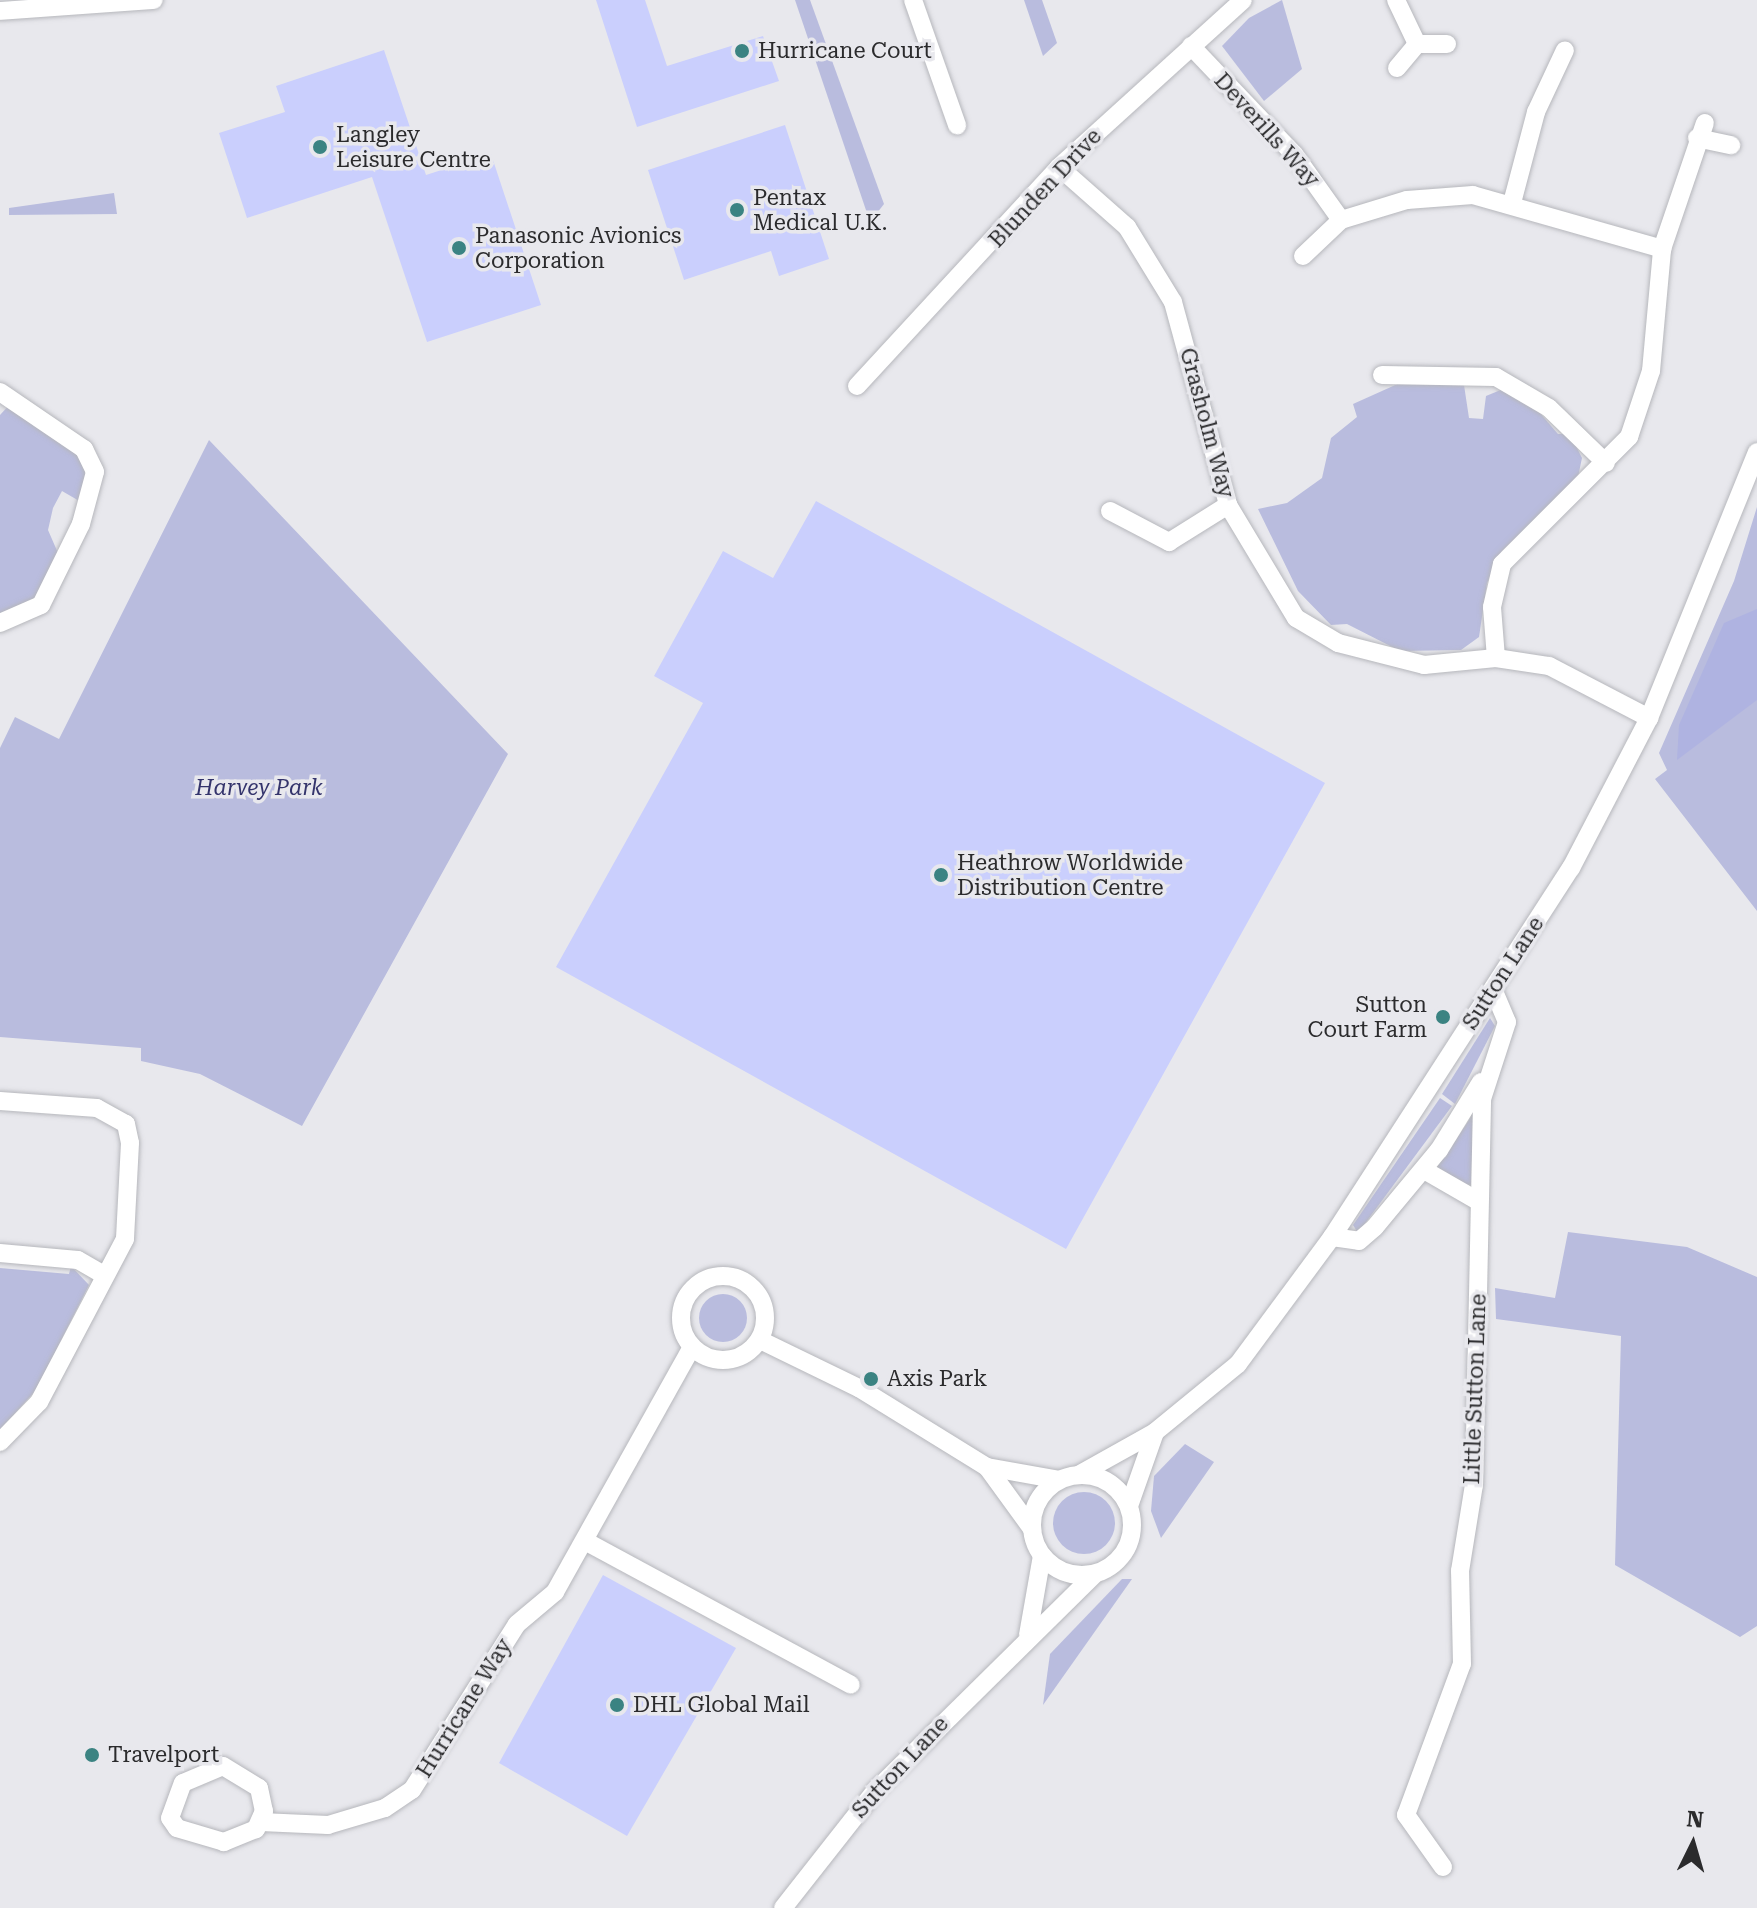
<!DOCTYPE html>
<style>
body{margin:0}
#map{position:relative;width:1757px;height:1908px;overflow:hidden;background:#e8e8ed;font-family:"Roboto Serif",serif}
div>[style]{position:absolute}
.green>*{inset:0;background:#b9bcde}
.round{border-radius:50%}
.forest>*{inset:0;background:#afb3e1}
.building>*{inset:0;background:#cacffd}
.roads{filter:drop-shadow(0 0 2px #b6b7bc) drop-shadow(0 0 2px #b6b7bc)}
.minor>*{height:18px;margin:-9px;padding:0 9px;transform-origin:9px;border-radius:9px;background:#fff}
.minor>.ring{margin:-9px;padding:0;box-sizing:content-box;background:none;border:18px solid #fff;border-radius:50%}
.dots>*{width:22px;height:22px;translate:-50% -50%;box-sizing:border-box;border:4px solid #e8e8ed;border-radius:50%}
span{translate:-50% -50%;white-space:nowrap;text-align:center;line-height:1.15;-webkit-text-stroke:7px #e8e8ed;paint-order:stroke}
.poi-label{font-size:22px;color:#2b2b2d}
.left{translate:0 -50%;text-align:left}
.right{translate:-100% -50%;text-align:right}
.street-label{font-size:22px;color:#2b2b2d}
.park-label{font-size:22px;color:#34346c;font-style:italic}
.north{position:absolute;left:1653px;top:1804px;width:80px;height:80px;-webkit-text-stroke:6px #e8e8ed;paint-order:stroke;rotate:5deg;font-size:22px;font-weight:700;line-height:32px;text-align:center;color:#2b2b2d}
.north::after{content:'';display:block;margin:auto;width:28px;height:36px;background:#2b2b2d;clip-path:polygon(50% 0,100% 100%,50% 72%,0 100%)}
</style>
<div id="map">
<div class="green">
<i style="clip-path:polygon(795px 0,810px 0,884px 204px,870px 222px)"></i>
<i style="clip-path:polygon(1024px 0,1042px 0,1057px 43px,1043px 56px)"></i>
<i style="clip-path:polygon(1282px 0,1302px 69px,1264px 101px,1222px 46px,1249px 18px)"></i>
<i style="clip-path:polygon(114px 193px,117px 214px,9px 215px,9px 208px)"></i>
<i style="clip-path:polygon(1402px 382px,1464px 385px,1469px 418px,1483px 419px,1486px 396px,1503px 389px,1533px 405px,1558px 434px,1570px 434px,1582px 458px,1578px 477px,1502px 551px,1487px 583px,1479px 637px,1461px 650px,1400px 651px,1347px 624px,1331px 625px,1298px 591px,1258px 509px,1287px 503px,1322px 478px,1331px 438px,1357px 417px,1353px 404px)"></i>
<i style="clip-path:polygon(12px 402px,72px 441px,88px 479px,81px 502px,62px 491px,53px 508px,48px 530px,58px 553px,35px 598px,0 618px,0 415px)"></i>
<i style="clip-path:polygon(209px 440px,508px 754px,302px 1126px,200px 1074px,141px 1061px,141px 1048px,0 1037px,0 748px,15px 717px,59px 739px)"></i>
<i style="clip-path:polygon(1757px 507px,1757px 911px,1655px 779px,1667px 770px,1659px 753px,1734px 581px)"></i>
<i style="clip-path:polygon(1490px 1018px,1495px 1026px,1455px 1104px,1442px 1094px)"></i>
<i style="clip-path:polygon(1440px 1098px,1452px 1106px,1358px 1233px,1353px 1225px)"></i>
<i style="clip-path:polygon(1474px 1113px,1471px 1184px,1463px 1186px,1437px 1167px)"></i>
<i style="clip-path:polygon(1568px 1232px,1687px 1247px,1757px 1277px,1757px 1626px,1740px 1637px,1615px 1565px,1621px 1336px,1496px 1319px,1495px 1288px,1555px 1298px)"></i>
<i style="clip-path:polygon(71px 1266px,89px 1285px,36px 1390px,0 1430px,0 1268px,69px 1274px)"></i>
<i class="round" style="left:699px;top:1294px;width:48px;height:48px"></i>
<i style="clip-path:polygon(1185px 1444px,1214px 1462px,1161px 1538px,1151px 1511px,1154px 1476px)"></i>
<i class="round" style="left:1053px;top:1492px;width:62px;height:62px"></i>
<i style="clip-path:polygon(1122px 1579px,1132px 1579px,1043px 1705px,1050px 1654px)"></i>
</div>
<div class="forest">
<i style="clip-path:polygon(1757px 609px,1757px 700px,1677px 760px,1679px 725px,1724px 623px)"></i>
</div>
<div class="building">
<i style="clip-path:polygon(596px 0,645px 0,667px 66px,763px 36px,779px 81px,637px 127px)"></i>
<i style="clip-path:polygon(384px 50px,426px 175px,491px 154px,541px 305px,427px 342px,372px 177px,247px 218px,219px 133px,285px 112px,276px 86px)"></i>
<i style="clip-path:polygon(785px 125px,829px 259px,779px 276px,771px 251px,684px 280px,648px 170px)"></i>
<i style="clip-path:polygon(816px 501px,1325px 783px,1066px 1249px,556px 967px,703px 703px,654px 676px,723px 551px,773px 578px)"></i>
<i style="clip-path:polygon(603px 1575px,736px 1648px,627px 1836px,499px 1763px)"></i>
</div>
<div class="roads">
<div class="minor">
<i style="left:913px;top:0;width:133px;rotate:70.6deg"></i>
<i style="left:1396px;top:0;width:49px;rotate:64.5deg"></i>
<i style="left:1417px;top:44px;width:30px"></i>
<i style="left:0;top:11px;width:154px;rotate:-4.1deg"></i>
<i style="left:1191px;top:46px;width:149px;rotate:46.4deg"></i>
<i style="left:1294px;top:154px;width:81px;rotate:54.5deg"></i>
<i style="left:1341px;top:220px;width:69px;rotate:-16.9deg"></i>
<i style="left:1407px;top:200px;width:66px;rotate:-4.3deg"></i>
<i style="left:1473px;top:195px;width:197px;rotate:15.9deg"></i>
<i style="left:1397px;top:68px;width:31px;rotate:-50deg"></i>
<i style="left:1697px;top:138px;width:35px;rotate:12deg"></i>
<i style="left:1059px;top:167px;width:91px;rotate:41.4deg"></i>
<i style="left:1127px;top:227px;width:88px;rotate:58.5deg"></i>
<i style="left:1173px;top:302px;width:210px;rotate:74.8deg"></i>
<i style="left:1228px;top:505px;width:132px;rotate:59deg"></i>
<i style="left:1296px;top:618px;width:49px;rotate:30.8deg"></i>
<i style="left:1338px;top:643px;width:89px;rotate:14.3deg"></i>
<i style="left:1424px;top:665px;width:72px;rotate:-5.6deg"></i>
<i style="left:1496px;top:658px;width:54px;rotate:8.6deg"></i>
<i style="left:1549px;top:666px;width:113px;rotate:27.5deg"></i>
<i style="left:1512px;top:203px;width:94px;rotate:-75.2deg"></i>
<i style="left:1536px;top:112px;width:68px;rotate:-64.9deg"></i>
<i style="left:1303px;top:256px;width:52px;rotate:-43.5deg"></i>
<i style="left:1382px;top:375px;width:114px;rotate:1deg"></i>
<i style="left:1496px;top:377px;width:61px;rotate:30.3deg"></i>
<i style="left:1549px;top:408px;width:79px;rotate:44deg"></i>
<i style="left:857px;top:386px;width:298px;rotate:-47.3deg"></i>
<i style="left:1059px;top:167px;width:248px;rotate:-42.2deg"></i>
<i style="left:0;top:392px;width:102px;rotate:34.2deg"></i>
<i style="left:84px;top:449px;width:25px;rotate:64deg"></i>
<i style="left:95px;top:472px;width:54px;rotate:105.1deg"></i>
<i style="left:81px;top:524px;width:90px;rotate:116.3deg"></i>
<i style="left:41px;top:605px;width:45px;rotate:156.3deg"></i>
<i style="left:1110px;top:511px;width:67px;rotate:27.7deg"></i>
<i style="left:1169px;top:542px;width:70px;rotate:-32.1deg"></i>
<i style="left:1496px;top:658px;width:51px;rotate:-94.5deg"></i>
<i style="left:1492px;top:607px;width:44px;rotate:-76.9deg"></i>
<i style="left:1502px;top:564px;width:180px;rotate:-45deg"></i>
<i style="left:1629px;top:437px;width:70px;rotate:-71.6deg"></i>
<i style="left:1651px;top:371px;width:122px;rotate:-84.8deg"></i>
<i style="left:1662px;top:249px;width:133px;rotate:-71.2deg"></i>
<i style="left:0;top:1101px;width:97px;rotate:4.1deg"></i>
<i style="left:97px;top:1108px;width:33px;rotate:29deg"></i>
<i style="left:126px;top:1124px;width:19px;rotate:78deg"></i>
<i style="left:130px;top:1143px;width:96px;rotate:93deg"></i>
<i style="left:125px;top:1239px;width:184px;rotate:117.8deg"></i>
<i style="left:39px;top:1402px;width:56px;rotate:134.3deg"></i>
<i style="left:1424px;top:1170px;width:62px;rotate:29.9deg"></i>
<i style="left:1332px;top:1237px;width:27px;rotate:8deg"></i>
<i style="left:1359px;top:1241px;width:21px;rotate:-41deg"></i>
<i style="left:1375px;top:1227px;width:100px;rotate:-50.3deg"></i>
<i style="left:1439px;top:1150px;width:80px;rotate:-58.3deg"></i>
<i style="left:0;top:1253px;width:78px;rotate:5.1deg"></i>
<i style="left:78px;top:1260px;width:30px;rotate:30deg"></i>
<i class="ring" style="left:681px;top:1276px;width:66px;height:66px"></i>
<i style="left:760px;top:1340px;width:110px;rotate:25.9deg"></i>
<i style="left:859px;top:1388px;width:150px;rotate:31.7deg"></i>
<i style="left:987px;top:1467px;width:73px;rotate:10.2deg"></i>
<i style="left:987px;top:1467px;width:77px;rotate:54deg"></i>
<i style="left:1080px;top:1474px;width:86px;rotate:-29.2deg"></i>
<i style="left:1155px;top:1432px;width:107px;rotate:-39.3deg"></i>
<i style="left:1238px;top:1364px;width:158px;rotate:-53.5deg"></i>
<i style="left:1332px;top:1237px;width:440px;rotate:-57.1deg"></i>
<i style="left:1571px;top:868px;width:169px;rotate:-62.5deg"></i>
<i style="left:1649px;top:718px;width:287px;rotate:-67.9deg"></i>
<i class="ring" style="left:1032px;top:1475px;width:82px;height:82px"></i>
<i style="left:1129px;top:1506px;width:78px;rotate:-70.6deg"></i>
<i style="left:585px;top:1541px;width:302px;rotate:28.4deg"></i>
<i style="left:1028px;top:1635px;width:80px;rotate:-80deg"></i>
<i style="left:223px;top:1766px;width:42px;rotate:31.4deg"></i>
<i style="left:259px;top:1788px;width:24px;rotate:78deg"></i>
<i style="left:264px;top:1811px;width:20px;rotate:114deg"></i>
<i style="left:256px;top:1829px;width:35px;rotate:158deg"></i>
<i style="left:224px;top:1842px;width:49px;rotate:-163.4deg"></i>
<i style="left:177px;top:1828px;width:12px;rotate:-125deg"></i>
<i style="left:170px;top:1818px;width:37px;rotate:-70deg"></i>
<i style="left:183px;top:1783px;width:43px;rotate:-23deg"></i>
<i style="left:261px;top:1822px;width:67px;rotate:2.6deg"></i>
<i style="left:328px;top:1825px;width:59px;rotate:-16.6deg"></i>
<i style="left:385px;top:1808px;width:32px;rotate:-34deg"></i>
<i style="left:412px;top:1790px;width:196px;rotate:-57.7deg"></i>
<i style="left:517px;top:1624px;width:50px;rotate:-40.1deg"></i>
<i style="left:555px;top:1592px;width:281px;rotate:-60.8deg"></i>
<i style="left:1443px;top:1867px;width:64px;rotate:-125.4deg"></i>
<i style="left:1406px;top:1815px;width:161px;rotate:-69.7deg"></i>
<i style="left:1462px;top:1664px;width:93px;rotate:-91.2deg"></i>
<i style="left:1460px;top:1571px;width:87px;rotate:-80.8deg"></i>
<i style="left:1474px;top:1485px;width:386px;rotate:-88.8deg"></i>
<i style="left:1482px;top:1099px;width:81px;rotate:-72deg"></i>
<i style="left:1507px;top:1022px;width:36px;rotate:-113deg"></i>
<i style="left:783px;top:1908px;width:149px;rotate:-51.8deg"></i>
<i style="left:875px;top:1791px;width:309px;rotate:-44.6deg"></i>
</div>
</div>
<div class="dots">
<i style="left:742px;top:51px;background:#3b8382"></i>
<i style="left:320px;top:147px;background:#3b8382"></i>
<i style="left:737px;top:210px;background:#3b8382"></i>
<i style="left:459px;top:248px;background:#3b8382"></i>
<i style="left:941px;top:875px;background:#3b8382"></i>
<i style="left:1443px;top:1017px;background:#3b8382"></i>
<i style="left:871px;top:1379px;background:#3b8382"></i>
<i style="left:617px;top:1705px;background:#3b8382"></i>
<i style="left:92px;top:1755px;background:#3b8382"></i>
</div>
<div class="poi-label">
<span class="left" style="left:758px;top:51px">Hurricane Court</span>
<span class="left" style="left:336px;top:147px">Langley<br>Leisure Centre</span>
<span class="left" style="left:753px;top:210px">Pentax<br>Medical U.K.</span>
<span class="left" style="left:475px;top:248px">Panasonic Avionics<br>Corporation</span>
<span class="left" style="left:957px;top:875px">Heathrow Worldwide<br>Distribution Centre</span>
<span class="right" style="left:1427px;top:1017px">Sutton<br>Court Farm</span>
<span class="left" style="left:887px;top:1379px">Axis Park</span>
<span class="left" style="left:633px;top:1705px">DHL Global Mail</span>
<span class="left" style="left:108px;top:1755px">Travelport</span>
</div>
<div class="street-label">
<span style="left:1267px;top:130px;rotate:48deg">Deverills Way</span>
<span style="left:1045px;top:188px;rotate:-47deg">Blunden Drive</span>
<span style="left:1207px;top:423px;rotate:75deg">Grasholm Way</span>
<span style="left:1503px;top:973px;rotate:-57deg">Sutton Lane</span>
<span style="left:1475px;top:1389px;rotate:-88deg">Little Sutton Lane</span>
<span style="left:464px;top:1708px;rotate:-58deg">Hurricane Way</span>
<span style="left:900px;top:1767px;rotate:-47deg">Sutton Lane</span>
</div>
<div class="park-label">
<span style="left:259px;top:788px">Harvey Park</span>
</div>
<div class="north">N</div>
</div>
